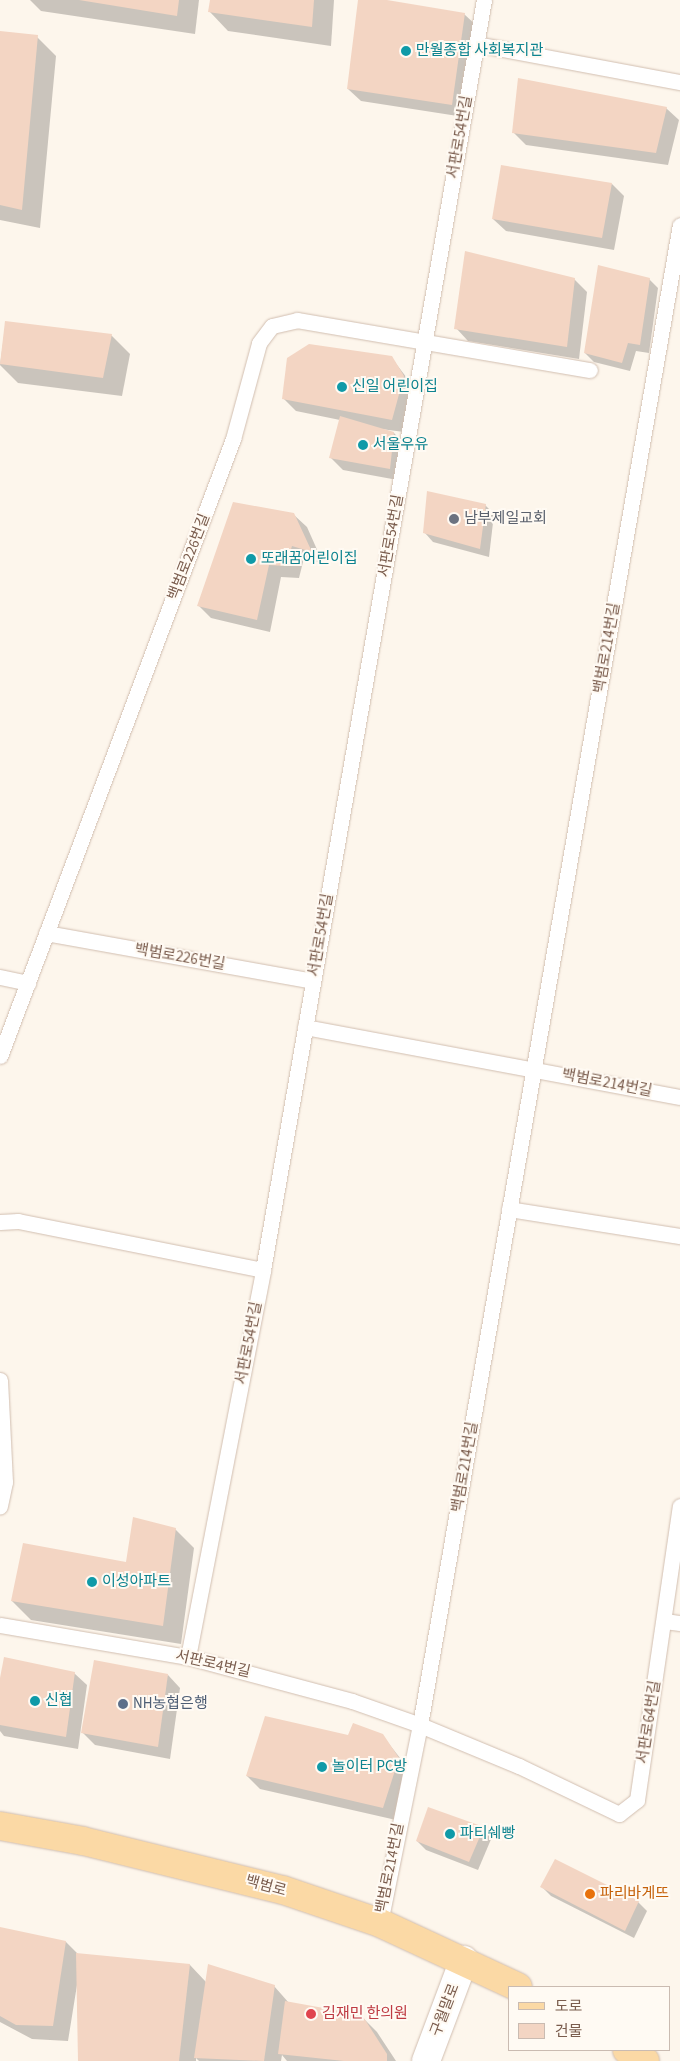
<!DOCTYPE html>
<meta charset="utf-8">
<style>
body{margin:0}
#map{position:relative;width:680px;height:2061px;overflow:hidden;background:#fdf6ec;font-family:"Source Sans 3","Noto Sans KR",sans-serif}
div>[style]{position:absolute}
.shadow>*{inset:0;background:#0003}
.building>*{inset:0;background:#f3d5c3}
.roads{filter:drop-shadow(0 0 1px #d1beb0) drop-shadow(0 0 1px #d1beb0)}
.lane>*{height:15px;margin:-7.5px;padding:0 7.5px;transform-origin:7.5px;border-radius:7.5px;background:#fff}
.street>*{height:28px;margin:-14px;padding:0 14px;transform-origin:14px;border-radius:14px;background:#fff}
.primary>*{height:28px;margin:-14px;padding:0 14px;transform-origin:14px;border-radius:14px;background:#fbd9a5}
.dots>*{width:14px;height:14px;translate:-50% -50%;box-sizing:border-box;border:2px solid #fffaf3;border-radius:50%}
span{translate:-50% -50%;white-space:nowrap;text-align:center;line-height:1.15;-webkit-text-stroke:4px #fffaf3;paint-order:stroke}
.culture-label{font-size:15px;color:#0d838f}
.left{translate:0 -50%;text-align:left}
.street-label{font-size:15px;color:#7a5c4d}
.worship-label{font-size:15px;color:#5b616d}
.service-label{font-size:15px;color:#4e5e75}
.food-label{font-size:15px;color:#c56008}
.health-label{font-size:15px;color:#be3a42}
.legend{position:absolute;left:508px;top:1986px;width:162px;height:65px;box-sizing:border-box;background:#fffaf3;border:1px solid #cabbb1;margin:0;padding:6px 9px;list-style:none;font-size:15px;color:#7a5c4d}
.legend li{display:flex;align-items:center;gap:10px;height:25px}
.legend b{width:25px;border:1px solid #cabbb1}
</style>
<div id="map">
<div class="shadow">
<i style="clip-path:polygon(30px 0,199px 0,195px 34px,41px 11px)"></i>
<i style="clip-path:polygon(211px 0,334px 0,331px 46px,228px 31px,210px 12px)"></i>
<i style="clip-path:polygon(359px 0,379px 0,464px 14px,477px 26px,464px 117px,361px 101px,348px 89px)"></i>
<i style="clip-path:polygon(0 32px,37px 37px,56px 56px,40px 228px,0 220px)"></i>
<i style="clip-path:polygon(666px 108px,679px 120px,668px 165px,526px 145px,513px 132px)"></i>
<i style="clip-path:polygon(612px 184px,624px 196px,614px 250px,506px 231px,493px 219px)"></i>
<i style="clip-path:polygon(574px 279px,587px 292px,579px 359px,468px 341px,456px 328px)"></i>
<i style="clip-path:polygon(649px 279px,658px 288px,649px 353px,636px 351px,630px 371px,594px 362px,585px 353px)"></i>
<i style="clip-path:polygon(6px 322px,111px 335px,130px 354px,122px 396px,18px 383px,0 365px)"></i>
<i style="clip-path:polygon(391px 357px,416px 390px,404px 432px,381px 429px,394px 433px,406px 446px,403px 481px,343px 470px,331px 458px,340px 420px,296px 411px,283px 398px)"></i>
<i style="clip-path:polygon(485px 505px,494px 514px,489px 557px,433px 542px,425px 533px)"></i>
<i style="clip-path:polygon(294px 515px,307px 527px,323px 563px,304px 558px,299px 578px,281px 577px,270px 632px,211px 618px,199px 606px)"></i>
<i style="clip-path:polygon(175px 1529px,194px 1548px,181px 1644px,31px 1620px,12px 1601px,127px 1563px)"></i>
<i style="clip-path:polygon(74px 1673px,87px 1685px,78px 1749px,4px 1736px,0 1731px,0 1684px)"></i>
<i style="clip-path:polygon(168px 1675px,180px 1688px,170px 1759px,95px 1745px,83px 1733px)"></i>
<i style="clip-path:polygon(382px 1735px,411px 1772px,396px 1820px,260px 1789px,247px 1776px,349px 1737px)"></i>
<i style="clip-path:polygon(483px 1828px,492px 1837px,478px 1870px,426px 1850px,417px 1841px)"></i>
<i style="clip-path:polygon(542px 1887px,638px 1902px,647px 1911px,634px 1938px,551px 1896px)"></i>
<i style="clip-path:polygon(0 1928px,66px 1942px,79px 1955px,190px 1965px,206px 1982px,274px 1986px,289px 2003px,361px 2016px,377px 2032px,396px 2061px,287px 2061px,282px 2055px,281px 2061px,199px 2061px,196px 2058px,196px 2061px,79px 2061px,77px 1985px,68px 2041px,32px 2039px,0 2022px)"></i>
</div>
<div class="building">
<i style="clip-path:polygon(79px 0,179px 0,177px 16px)"></i>
<i style="clip-path:polygon(210px 0,314px 0,312px 27px,208px 12px)"></i>
<i style="clip-path:polygon(358px 0,387px 0,465px 13px,452px 105px,347px 89px)"></i>
<i style="clip-path:polygon(0 31px,38px 35px,22px 210px,0 205px)"></i>
<i style="clip-path:polygon(518px 78px,667px 107px,656px 153px,512px 133px)"></i>
<i style="clip-path:polygon(501px 165px,612px 183px,602px 238px,492px 219px)"></i>
<i style="clip-path:polygon(465px 251px,575px 278px,567px 347px,454px 329px)"></i>
<i style="clip-path:polygon(598px 265px,650px 278px,640px 345px,628px 343px,622px 363px,584px 353px)"></i>
<i style="clip-path:polygon(5px 321px,112px 334px,103px 378px,0 364px)"></i>
<i style="clip-path:polygon(309px 344px,392px 356px,404px 376px,392px 420px,282px 399px,287px 358px)"></i>
<i style="clip-path:polygon(340px 416px,394px 432px,390px 469px,329px 458px)"></i>
<i style="clip-path:polygon(427px 491px,486px 504px,480px 549px,423px 533px)"></i>
<i style="clip-path:polygon(233px 502px,294px 513px,312px 552px,292px 546px,286px 566px,269px 565px,257px 620px,197px 606px)"></i>
<i style="clip-path:polygon(133px 1517px,176px 1528px,163px 1626px,11px 1601px,23px 1543px,126px 1562px)"></i>
<i style="clip-path:polygon(4px 1657px,75px 1672px,66px 1737px,0 1725px,0 1678px)"></i>
<i style="clip-path:polygon(94px 1660px,168px 1674px,158px 1747px,81px 1733px)"></i>
<i style="clip-path:polygon(265px 1716px,348px 1735px,353px 1723px,383px 1734px,399px 1758px,383px 1808px,246px 1776px)"></i>
<i style="clip-path:polygon(428px 1807px,484px 1827px,469px 1862px,416px 1841px)"></i>
<i style="clip-path:polygon(555px 1859px,639px 1901px,625px 1931px,540px 1887px)"></i>
<i style="clip-path:polygon(0 1927px,66px 1941px,53px 2026px,16px 2025px,0 2016px)"></i>
<i style="clip-path:polygon(76px 1953px,190px 1964px,179px 2061px,78px 2061px)"></i>
<i style="clip-path:polygon(208px 1964px,275px 1985px,264px 2061px,194px 2058px)"></i>
<i style="clip-path:polygon(285px 2001px,362px 2015px,387px 2054px,387px 2061px,344px 2061px,278px 2054px)"></i>
</div>
<div class="roads">
<div class="lane">
<i style="left:476px;top:44px;width:208px;rotate:10.6deg"></i>
<i style="left:46px;top:933px;width:271px;rotate:10.2deg"></i>
<i style="left:0;top:977px;width:29px;rotate:12deg"></i>
<i style="left:305px;top:1027px;width:381px;rotate:10.6deg"></i>
<i style="left:0;top:1056px;width:660px;rotate:-69.31deg"></i>
<i style="left:233px;top:439px;width:99px;rotate:-74.8deg"></i>
<i style="left:259px;top:343px;width:21px;rotate:-53deg"></i>
<i style="left:272px;top:326px;width:26px;rotate:-13deg"></i>
<i style="left:297px;top:320px;width:297px;rotate:9.7deg"></i>
<i style="left:509px;top:1209px;width:173px;rotate:9deg"></i>
<i style="left:0;top:1222px;width:18px;rotate:-3deg"></i>
<i style="left:18px;top:1221px;width:250px;rotate:11.3deg"></i>
<i style="left:0;top:1380px;width:102px;rotate:87.2deg"></i>
<i style="left:5px;top:1482px;width:25px;rotate:102deg"></i>
<i style="left:665px;top:1621px;width:15px;rotate:8deg"></i>
<i style="left:0;top:1625px;width:191px;rotate:9.7deg"></i>
<i style="left:188px;top:1657px;width:170px;rotate:15deg"></i>
<i style="left:352px;top:1701px;width:72px;rotate:19.4deg"></i>
<i style="left:420px;top:1725px;width:107px;rotate:22.5deg"></i>
<i style="left:519px;top:1766px;width:111px;rotate:25.6deg"></i>
<i style="left:619px;top:1814px;width:23px;rotate:-38deg"></i>
<i style="left:637px;top:1800px;width:297px;rotate:-81.7deg"></i>
<i style="left:188px;top:1657px;width:394px;rotate:-79deg"></i>
<i style="left:263px;top:1270px;width:1289px;rotate:-80.13deg"></i>
<i style="left:380px;top:1923px;width:202px;rotate:-78.6deg"></i>
<i style="left:420px;top:1725px;width:1522px;rotate:-80.17deg"></i>
</div>
<div class="street">
<i style="left:426px;top:2061px;width:108px;rotate:-69.4deg"></i>
</div>
<div class="primary">
<i style="left:0;top:1826px;width:84px;rotate:10.2deg"></i>
<i style="left:83px;top:1841px;width:206px;rotate:13.8deg"></i>
<i style="left:283px;top:1890px;width:102px;rotate:18.8deg"></i>
<i style="left:380px;top:1923px;width:152px;rotate:24.9deg"></i>
<i style="left:627px;top:2050px;width:21px;rotate:31deg"></i>
</div>
</div>
<div class="dots">
<i style="left:406px;top:51px;background:#0f9aa8"></i>
<i style="left:342px;top:387px;background:#0f9aa8"></i>
<i style="left:363px;top:445px;background:#0f9aa8"></i>
<i style="left:454px;top:519px;background:#6b7280"></i>
<i style="left:251px;top:559px;background:#0f9aa8"></i>
<i style="left:92px;top:1582px;background:#0f9aa8"></i>
<i style="left:35px;top:1701px;background:#0f9aa8"></i>
<i style="left:123px;top:1704px;background:#5c6f8a"></i>
<i style="left:322px;top:1767px;background:#0f9aa8"></i>
<i style="left:450px;top:1834px;background:#0f9aa8"></i>
<i style="left:590px;top:1894px;background:#e8710a"></i>
<i style="left:311px;top:2014px;background:#e0444e"></i>
</div>
<div class="culture-label">
<span class="left" style="left:416px;top:51px">만월종합 사회복지관</span>
<span class="left" style="left:352px;top:387px">신일 어린이집</span>
<span class="left" style="left:373px;top:445px">서울우유</span>
<span class="left" style="left:261px;top:559px">또래꿈어린이집</span>
<span class="left" style="left:102px;top:1582px">이성아파트</span>
<span class="left" style="left:45px;top:1701px">신협</span>
<span class="left" style="left:332px;top:1767px">놀이터 PC방</span>
<span class="left" style="left:460px;top:1834px">파티쉐빵</span>
</div>
<div class="street-label">
<span style="left:460px;top:137px;rotate:-80deg">서판로54번길</span>
<span style="left:391px;top:536px;rotate:-80deg">서판로54번길</span>
<span style="left:189px;top:557px;rotate:-69deg">백범로226번길</span>
<span style="left:607px;top:648px;rotate:-80deg">백범로214번길</span>
<span style="left:321px;top:935px;rotate:-80deg">서판로54번길</span>
<span style="left:180px;top:957px;rotate:10deg">백범로226번길</span>
<span style="left:607px;top:1083px;rotate:11deg">백범로214번길</span>
<span style="left:249px;top:1343px;rotate:-79deg">서판로54번길</span>
<span style="left:465px;top:1467px;rotate:-80deg">백범로214번길</span>
<span style="left:213px;top:1664px;rotate:13deg">서판로4번길</span>
<span style="left:649px;top:1722px;rotate:-81deg">서판로64번길</span>
<span style="left:390px;top:1868px;rotate:-79deg">백범로214번길</span>
<span style="left:266px;top:1886px;rotate:15deg">백범로</span>
<span style="left:445px;top:2010px;rotate:-69deg">구월말로</span>
</div>
<div class="worship-label">
<span class="left" style="left:464px;top:519px">남부제일교회</span>
</div>
<div class="service-label">
<span class="left" style="left:133px;top:1704px">NH농협은행</span>
</div>
<div class="food-label">
<span class="left" style="left:600px;top:1894px">파리바게뜨</span>
</div>
<div class="health-label">
<span class="left" style="left:322px;top:2014px">김재민 한의원</span>
</div>
<ul class="legend">
<li><b style="height:6px;background:#fbd9a5"></b>도로</li>
<li><b style="height:14px;background:#f3d5c3"></b>건물</li>
</ul>
</div>
